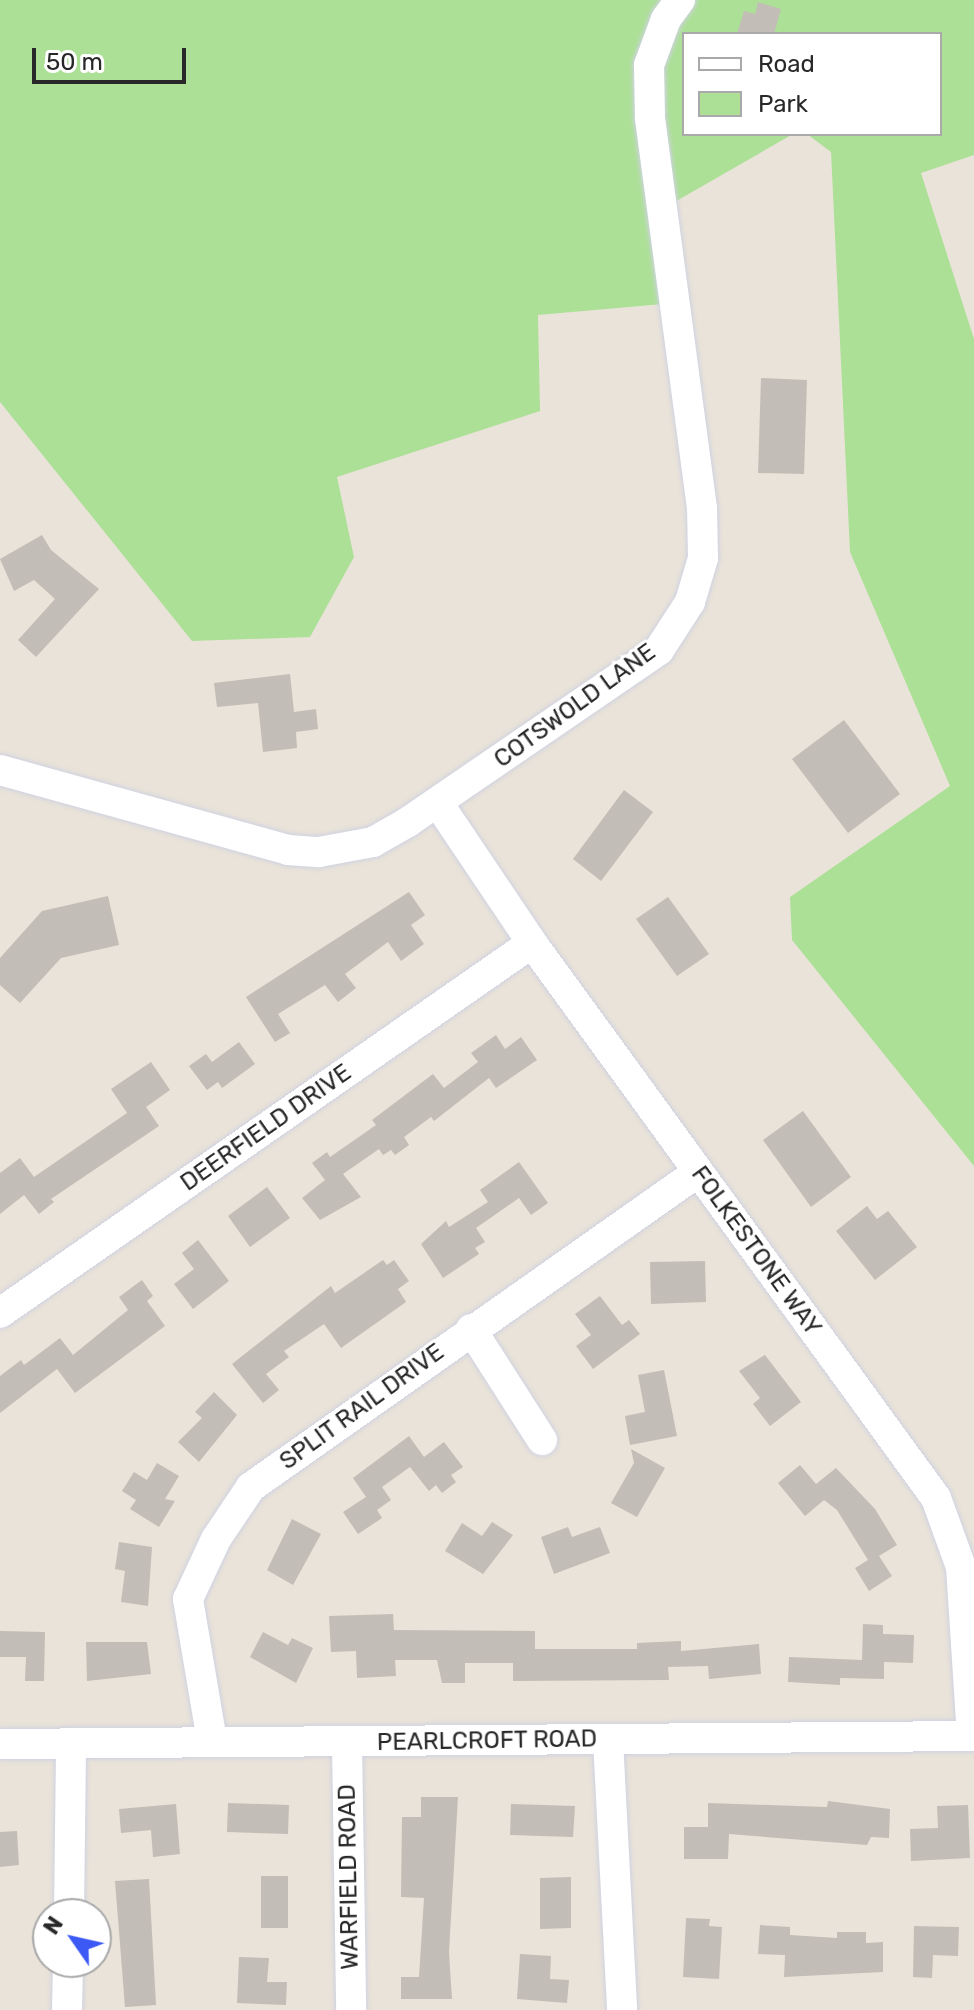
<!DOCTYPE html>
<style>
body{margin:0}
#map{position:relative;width:974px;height:2010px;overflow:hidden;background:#eae3d9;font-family:Rubik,sans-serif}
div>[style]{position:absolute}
.green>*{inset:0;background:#ade097}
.building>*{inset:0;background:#c2bdb6}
.roads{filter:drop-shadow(0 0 2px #cfd2e1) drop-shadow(0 0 2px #cfd2e1)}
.minor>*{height:30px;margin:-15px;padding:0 15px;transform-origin:15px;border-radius:15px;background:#fff}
span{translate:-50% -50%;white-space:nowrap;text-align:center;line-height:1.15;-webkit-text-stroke:6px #fff;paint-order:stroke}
.street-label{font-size:24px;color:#282828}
.legend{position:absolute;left:682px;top:32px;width:260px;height:104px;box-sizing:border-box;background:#fff;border:2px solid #a9a9a9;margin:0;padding:10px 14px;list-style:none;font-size:24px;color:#282828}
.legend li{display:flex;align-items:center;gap:16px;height:40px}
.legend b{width:40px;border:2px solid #a9a9a9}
.north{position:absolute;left:32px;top:1898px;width:80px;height:80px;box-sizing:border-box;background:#fff;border:2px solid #a9a9a9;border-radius:50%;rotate:304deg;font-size:22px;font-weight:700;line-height:32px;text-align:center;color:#282828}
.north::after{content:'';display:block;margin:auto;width:28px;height:36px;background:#3c59f5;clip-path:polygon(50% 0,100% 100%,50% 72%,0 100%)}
.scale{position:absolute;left:32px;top:48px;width:154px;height:36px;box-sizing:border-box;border:4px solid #282828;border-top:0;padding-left:10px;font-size:24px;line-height:28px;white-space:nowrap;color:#282828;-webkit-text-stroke:6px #fff;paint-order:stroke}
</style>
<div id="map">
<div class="green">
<i style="clip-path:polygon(0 0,974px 0,974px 155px,921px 173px,974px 339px,974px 1166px,792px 940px,790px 897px,950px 786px,850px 552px,831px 152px,807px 134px,940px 134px,940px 34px,684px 34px,684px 134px,793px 134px,652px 215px,663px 304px,538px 315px,540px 411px,337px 477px,354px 557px,310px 637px,192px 641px,0 402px)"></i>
</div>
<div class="building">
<i style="clip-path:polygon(758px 2px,781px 9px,774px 34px,737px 34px,744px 11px,755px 14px)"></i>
<i style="clip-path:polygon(761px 378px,807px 380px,804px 474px,758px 473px)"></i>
<i style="clip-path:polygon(42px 535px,51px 550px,99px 589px,36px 657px,18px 640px,55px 599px,34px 580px,14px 591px,0 559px)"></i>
<i style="clip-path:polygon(290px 674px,294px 712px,316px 709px,318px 729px,296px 732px,297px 748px,263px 752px,258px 703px,217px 707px,214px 683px)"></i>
<i style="clip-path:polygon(844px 720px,900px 794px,848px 833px,792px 759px)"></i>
<i style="clip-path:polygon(624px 790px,653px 812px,601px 881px,573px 859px)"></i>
<i style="clip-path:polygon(409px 892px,425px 915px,411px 925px,424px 944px,401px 961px,388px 942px,345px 974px,356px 988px,338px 1002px,325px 985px,278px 1014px,290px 1033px,275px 1042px,246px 997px)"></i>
<i style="clip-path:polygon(108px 896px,119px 945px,61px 958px,20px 1003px,0 985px,0 958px,42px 911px)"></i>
<i style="clip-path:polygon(668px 897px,709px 954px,677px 976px,636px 919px)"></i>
<i style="clip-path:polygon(496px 1035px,505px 1049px,521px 1037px,537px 1060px,496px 1088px,489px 1078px,434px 1121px,431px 1117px,404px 1137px,409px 1145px,395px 1155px,391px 1150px,383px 1155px,379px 1149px,343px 1174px,361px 1197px,320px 1220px,302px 1198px,325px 1180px,312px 1163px,327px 1152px,330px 1157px,376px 1125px,372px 1120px,433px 1074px,444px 1088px,478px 1062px,471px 1053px)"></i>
<i style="clip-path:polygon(239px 1042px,255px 1064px,222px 1088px,218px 1082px,207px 1090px,189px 1066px,206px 1054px,212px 1062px)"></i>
<i style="clip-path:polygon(151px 1062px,170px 1090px,146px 1107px,159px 1126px,51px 1199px,54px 1202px,39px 1214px,24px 1195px,0 1214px,0 1173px,20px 1158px,34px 1177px,127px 1113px,111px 1089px)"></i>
<i style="clip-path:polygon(803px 1111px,851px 1177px,811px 1207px,763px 1140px)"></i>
<i style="clip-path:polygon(519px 1162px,548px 1203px,531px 1215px,519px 1198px,476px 1228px,485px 1242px,475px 1248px,479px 1254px,443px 1278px,421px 1244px,446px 1221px,449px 1227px,488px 1202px,480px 1190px)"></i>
<i style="clip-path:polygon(267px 1187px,290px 1218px,250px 1247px,228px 1216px)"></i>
<i style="clip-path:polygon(867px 1206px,877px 1219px,888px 1211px,917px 1247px,875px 1280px,836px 1231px)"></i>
<i style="clip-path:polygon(198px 1240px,229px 1281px,193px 1309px,174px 1284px,194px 1269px,182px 1253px)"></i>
<i style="clip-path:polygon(383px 1260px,387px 1265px,394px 1260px,409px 1281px,398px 1289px,406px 1302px,341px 1348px,324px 1324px,284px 1351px,289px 1357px,266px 1374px,279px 1390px,263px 1403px,232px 1364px,331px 1286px,335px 1293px)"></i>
<i style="clip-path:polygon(705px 1261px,706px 1302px,651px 1304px,650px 1262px)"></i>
<i style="clip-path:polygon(142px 1280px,153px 1296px,147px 1301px,165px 1326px,75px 1393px,57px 1369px,0 1413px,0 1376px,21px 1360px,24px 1365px,60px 1338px,73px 1355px,128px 1310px,119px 1297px)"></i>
<i style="clip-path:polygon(600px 1296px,622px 1325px,629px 1320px,640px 1334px,593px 1369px,576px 1346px,591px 1335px,575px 1314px)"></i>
<i style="clip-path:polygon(765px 1355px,801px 1402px,770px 1426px,753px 1404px,760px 1398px,739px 1371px)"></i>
<i style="clip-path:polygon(664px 1370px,677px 1436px,630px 1445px,625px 1416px,645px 1412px,638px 1375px)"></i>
<i style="clip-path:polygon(214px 1392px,237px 1415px,199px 1462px,178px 1442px,202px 1418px,195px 1412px)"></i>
<i style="clip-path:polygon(409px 1436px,424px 1457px,444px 1442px,463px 1467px,451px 1475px,456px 1482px,442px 1493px,436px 1485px,429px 1491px,410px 1467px,382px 1487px,391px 1500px,377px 1510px,382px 1518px,358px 1534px,343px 1512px,366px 1497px,353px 1478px)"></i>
<i style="clip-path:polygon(631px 1449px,665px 1468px,637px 1517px,611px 1503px,634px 1463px)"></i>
<i style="clip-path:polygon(157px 1463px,179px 1476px,165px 1499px,175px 1501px,159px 1527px,130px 1509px,136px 1500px,122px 1491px,134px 1472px,147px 1480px)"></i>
<i style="clip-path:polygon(800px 1465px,816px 1484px,836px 1468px,875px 1509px,897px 1545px,879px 1556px,892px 1576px,869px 1591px,855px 1568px,868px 1560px,837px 1510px,824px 1500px,805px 1516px,778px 1483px)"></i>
<i style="clip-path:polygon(292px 1519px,321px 1534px,293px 1585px,267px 1570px)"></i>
<i style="clip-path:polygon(492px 1522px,513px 1535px,483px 1574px,445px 1551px,462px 1523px,482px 1536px)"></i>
<i style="clip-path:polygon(568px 1527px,572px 1537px,600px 1527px,610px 1553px,554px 1574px,541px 1537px)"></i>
<i style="clip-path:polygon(119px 1542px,152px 1547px,148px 1606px,121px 1602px,125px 1571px,115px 1569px)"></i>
<i style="clip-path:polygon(393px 1614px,394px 1630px,535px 1631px,535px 1649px,637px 1649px,637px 1643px,681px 1641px,681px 1651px,759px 1644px,761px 1674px,709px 1679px,708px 1666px,668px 1667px,669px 1680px,513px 1681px,513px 1663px,465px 1663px,465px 1683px,442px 1683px,437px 1660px,395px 1660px,396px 1676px,357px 1678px,356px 1651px,331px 1652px,329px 1616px)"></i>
<i style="clip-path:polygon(863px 1624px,883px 1625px,883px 1634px,914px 1635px,913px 1663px,884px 1662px,884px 1679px,840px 1678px,840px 1685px,788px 1682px,789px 1657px,862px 1660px)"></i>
<i style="clip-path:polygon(0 1631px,45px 1632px,44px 1681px,25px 1681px,26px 1657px,0 1657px)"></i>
<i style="clip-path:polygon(263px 1632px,288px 1645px,292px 1638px,313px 1648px,296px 1683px,250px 1657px)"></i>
<i style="clip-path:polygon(86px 1642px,147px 1642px,151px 1674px,87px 1681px)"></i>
<i style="clip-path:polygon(421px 1797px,458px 1797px,449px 1952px,452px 1999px,401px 1999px,401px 1977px,419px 1977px,424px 1898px,401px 1897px,402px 1817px,421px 1817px)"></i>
<i style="clip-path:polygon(828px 1801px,890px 1809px,889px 1838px,871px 1837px,867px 1845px,729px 1834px,728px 1859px,684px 1859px,684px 1827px,708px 1827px,708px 1803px,827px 1807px)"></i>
<i style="clip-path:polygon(228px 1803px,289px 1805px,288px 1834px,227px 1832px)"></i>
<i style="clip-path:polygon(176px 1804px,180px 1854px,153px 1857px,151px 1830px,121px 1833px,119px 1809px)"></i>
<i style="clip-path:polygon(511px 1804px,575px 1806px,573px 1837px,510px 1835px)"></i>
<i style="clip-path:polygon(968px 1805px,970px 1858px,911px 1861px,910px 1829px,938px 1828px,937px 1806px)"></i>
<i style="clip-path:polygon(17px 1831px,19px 1865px,0 1867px,0 1832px)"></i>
<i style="clip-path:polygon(261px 1876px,288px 1876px,288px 1928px,261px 1928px)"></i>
<i style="clip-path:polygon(571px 1877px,571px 1928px,540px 1929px,540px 1878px)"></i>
<i style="clip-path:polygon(149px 1879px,156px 2005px,125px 2007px,115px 1881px)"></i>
<i style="clip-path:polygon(686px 1918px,710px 1919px,709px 1926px,722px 1927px,719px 1979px,683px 1977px)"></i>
<i style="clip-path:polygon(760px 1925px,790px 1927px,790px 1935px,837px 1938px,837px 1932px,866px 1932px,866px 1943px,883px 1942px,883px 1972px,784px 1977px,785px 1955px,758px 1954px)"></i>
<i style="clip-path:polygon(914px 1926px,959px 1927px,958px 1956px,933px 1955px,932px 1978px,913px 1977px)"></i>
<i style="clip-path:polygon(520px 1954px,551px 1956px,550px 1979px,569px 1980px,567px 2003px,517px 1999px)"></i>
<i style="clip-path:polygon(239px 1957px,269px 1958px,267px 1982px,287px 1982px,286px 2005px,237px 2003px)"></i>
</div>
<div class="roads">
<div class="minor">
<i style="left:0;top:770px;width:299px;rotate:15.5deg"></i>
<i style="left:288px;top:850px;width:31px;rotate:4deg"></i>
<i style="left:319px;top:852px;width:55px;rotate:-10.5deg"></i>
<i style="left:373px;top:842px;width:40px;rotate:-29.7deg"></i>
<i style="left:408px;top:822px;width:304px;rotate:-34.4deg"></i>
<i style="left:659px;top:650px;width:57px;rotate:-57.1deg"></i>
<i style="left:690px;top:602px;width:46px;rotate:-73.5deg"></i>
<i style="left:703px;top:558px;width:50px;rotate:-91.1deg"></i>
<i style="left:702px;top:508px;width:394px;rotate:-97.6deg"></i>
<i style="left:650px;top:117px;width:52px;rotate:-91.1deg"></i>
<i style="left:649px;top:65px;width:49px;rotate:-69.7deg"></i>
<i style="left:666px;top:19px;width:24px;rotate:-54deg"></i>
<i style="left:438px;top:803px;width:169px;rotate:56.1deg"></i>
<i style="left:532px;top:943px;width:686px;rotate:53.95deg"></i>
<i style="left:936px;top:1498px;width:73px;rotate:70.1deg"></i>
<i style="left:961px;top:1567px;width:169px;rotate:86.3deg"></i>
<i style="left:0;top:1313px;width:648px;rotate:-34.82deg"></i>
<i style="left:471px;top:1329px;width:132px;rotate:57.4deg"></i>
<i style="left:608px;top:1740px;width:270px;rotate:87deg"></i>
<i style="left:212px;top:1741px;width:144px;rotate:-99.6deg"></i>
<i style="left:188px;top:1599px;width:66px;rotate:-65deg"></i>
<i style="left:216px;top:1539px;width:63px;rotate:-56.1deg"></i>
<i style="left:251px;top:1487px;width:547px;rotate:-35.17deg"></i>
<i style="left:347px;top:1743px;width:267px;rotate:89.1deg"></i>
<i style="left:0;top:1744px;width:974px;rotate:-0.47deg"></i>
<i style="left:69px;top:1914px;width:169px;rotate:-89.3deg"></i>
<i style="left:67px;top:2010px;width:48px;rotate:-88.8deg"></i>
</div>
</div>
<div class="street-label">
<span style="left:575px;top:706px;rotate:-36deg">COTSWOLD LANE</span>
<span style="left:266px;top:1128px;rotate:-35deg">DEERFIELD DRIVE</span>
<span style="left:756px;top:1251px;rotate:54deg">FOLKESTONE WAY</span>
<span style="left:362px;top:1407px;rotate:-36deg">SPLIT RAIL DRIVE</span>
<span style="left:487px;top:1741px;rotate:-1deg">PEARLCROFT ROAD</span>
<span style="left:349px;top:1877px;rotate:-91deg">WARFIELD ROAD</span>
</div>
<ul class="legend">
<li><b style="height:10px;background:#fff"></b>Road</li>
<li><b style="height:22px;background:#ade097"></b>Park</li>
</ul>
<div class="north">N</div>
<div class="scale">50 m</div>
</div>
